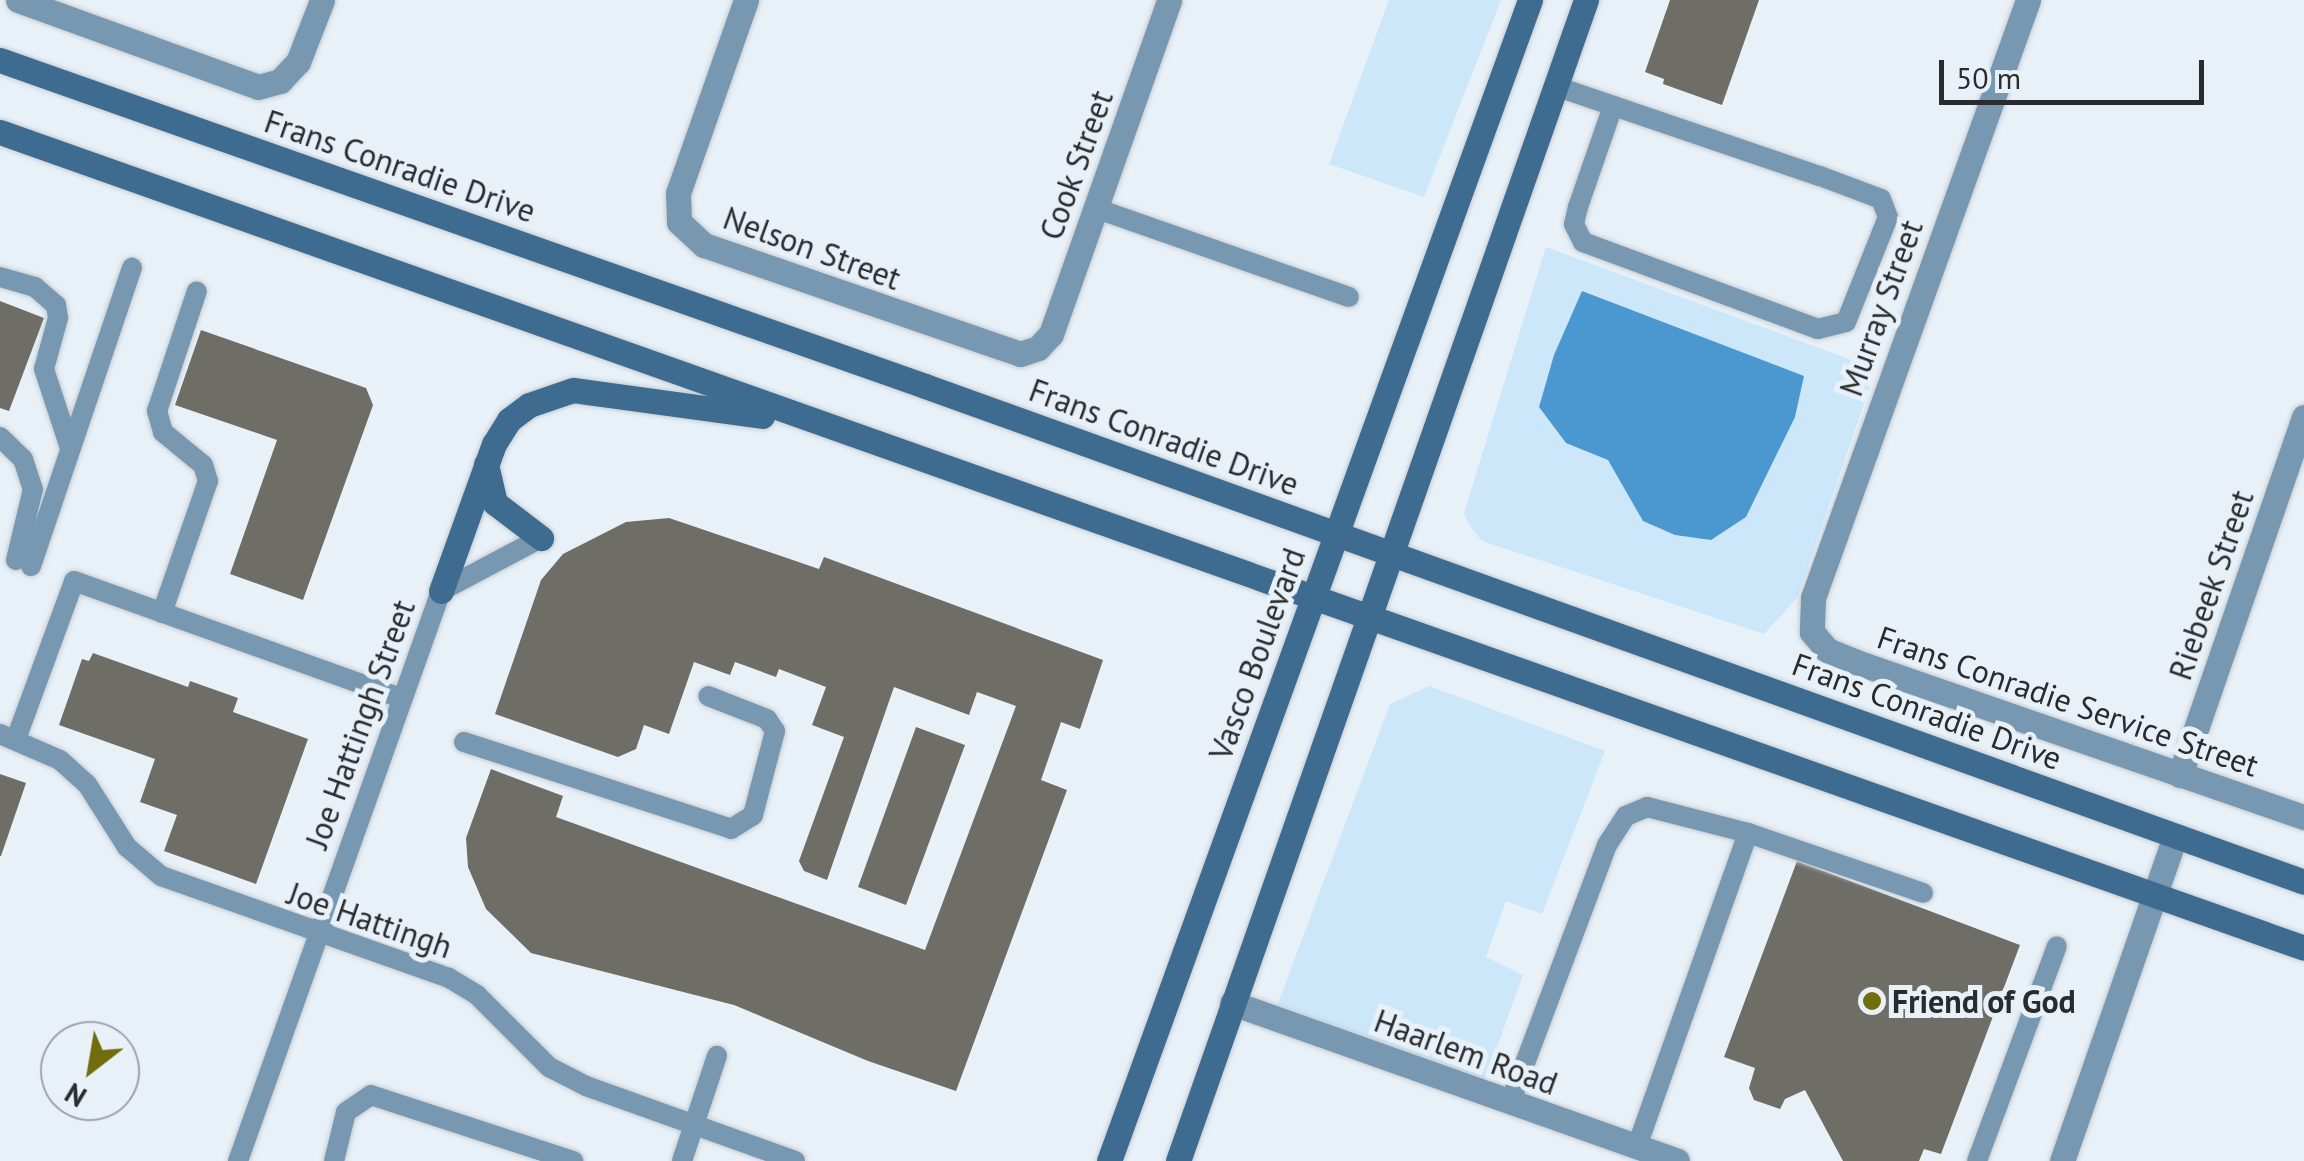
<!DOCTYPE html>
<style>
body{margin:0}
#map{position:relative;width:2304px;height:1161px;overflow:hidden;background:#e9f1f8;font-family:"PT Sans",sans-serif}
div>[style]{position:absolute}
.green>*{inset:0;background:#cce6fa}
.water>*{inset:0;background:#4b98d0}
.building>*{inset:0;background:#6e6e66}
.roads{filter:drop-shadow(0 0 2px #c6ced4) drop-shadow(0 0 2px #c6ced4)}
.lane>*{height:20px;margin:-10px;padding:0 10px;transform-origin:10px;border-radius:10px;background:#7897b0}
.street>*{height:25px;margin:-12.5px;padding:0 12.5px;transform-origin:12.5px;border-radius:12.5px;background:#7897b0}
.secondary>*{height:25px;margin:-12.5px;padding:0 12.5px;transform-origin:12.5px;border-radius:12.5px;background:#3d6c90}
.dots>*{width:28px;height:28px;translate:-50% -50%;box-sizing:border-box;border:5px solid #e9f1f8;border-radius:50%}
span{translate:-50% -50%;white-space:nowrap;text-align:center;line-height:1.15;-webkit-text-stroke:10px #e9f1f8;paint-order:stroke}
.street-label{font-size:32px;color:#292c2f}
.poi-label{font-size:32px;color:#292c2f;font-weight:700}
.left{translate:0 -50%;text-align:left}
.north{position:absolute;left:40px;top:1021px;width:100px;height:100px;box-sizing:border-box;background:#e9f1f8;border:2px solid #9ca2a8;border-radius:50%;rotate:211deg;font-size:28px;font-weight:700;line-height:40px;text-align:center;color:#292c2f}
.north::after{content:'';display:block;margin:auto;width:35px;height:45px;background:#716d0d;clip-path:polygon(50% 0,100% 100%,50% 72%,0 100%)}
.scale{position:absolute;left:1939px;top:60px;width:265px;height:45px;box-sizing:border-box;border:5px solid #292c2f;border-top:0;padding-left:12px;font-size:30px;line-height:35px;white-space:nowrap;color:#292c2f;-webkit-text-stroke:8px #e9f1f8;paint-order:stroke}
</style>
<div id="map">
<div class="green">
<i style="clip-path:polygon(1389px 0,1501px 0,1424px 197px,1329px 164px)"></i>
<i style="clip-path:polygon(1546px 247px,1876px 369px,1797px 598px,1764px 634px,1482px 541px,1469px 525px,1464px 513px)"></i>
<i style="clip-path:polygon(1429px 686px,1605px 751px,1542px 914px,1506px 901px,1486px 957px,1523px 975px,1483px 1086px,1277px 1006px,1390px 704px)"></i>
</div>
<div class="water">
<i style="clip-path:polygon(1582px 291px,1804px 376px,1795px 417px,1746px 517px,1711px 540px,1675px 535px,1643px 521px,1608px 460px,1566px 443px,1539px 407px,1554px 355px)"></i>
</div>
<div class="building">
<i style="clip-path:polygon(1670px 0,1759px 0,1722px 105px,1663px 84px,1664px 79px,1645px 72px)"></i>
<i style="clip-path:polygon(0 301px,44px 318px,9px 411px,0 408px)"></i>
<i style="clip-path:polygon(201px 330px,366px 388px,373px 405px,303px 600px,230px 574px,277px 440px,175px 405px)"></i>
<i style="clip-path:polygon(669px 518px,819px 569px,824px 557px,1103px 660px,1080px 729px,1061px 722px,1041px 780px,1067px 790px,956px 1091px,868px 1061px,734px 1005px,531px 953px,486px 909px,468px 867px,466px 838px,491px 769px,563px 796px,556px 817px,925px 950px,1016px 706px,977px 692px,969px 715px,894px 687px,827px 880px,804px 871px,799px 861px,844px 737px,812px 725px,826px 687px,779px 669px,776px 677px,735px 662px,730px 675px,694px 662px,669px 734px,644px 725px,636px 749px,618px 757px,495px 714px,541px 580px,563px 554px,626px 522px)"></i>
<i style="clip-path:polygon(93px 653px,188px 687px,190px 681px,238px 698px,233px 712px,308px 739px,256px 884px,164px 851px,177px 815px,140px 802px,155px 759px,59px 725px,82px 659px,89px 661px)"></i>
<i style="clip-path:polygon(916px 727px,965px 745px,906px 905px,858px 887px)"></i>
<i style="clip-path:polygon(0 774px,26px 783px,1px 856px,0 856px)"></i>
<i style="clip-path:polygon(1797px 861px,2020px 945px,1941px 1154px,1924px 1149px,1919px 1161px,1843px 1161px,1805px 1090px,1785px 1099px,1780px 1109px,1754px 1100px,1749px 1088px,1755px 1068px,1724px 1057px)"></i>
</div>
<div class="roads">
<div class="lane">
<i style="left:1555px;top:86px;width:280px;rotate:18.8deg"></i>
<i style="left:1820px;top:176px;width:65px;rotate:20.7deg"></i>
<i style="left:1881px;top:199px;width:19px;rotate:69deg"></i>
<i style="left:1888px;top:217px;width:113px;rotate:111.8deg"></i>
<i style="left:1846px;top:322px;width:29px;rotate:166deg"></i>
<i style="left:1818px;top:329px;width:251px;rotate:-159.7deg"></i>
<i style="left:1583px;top:242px;width:20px;rotate:-117deg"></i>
<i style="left:1574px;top:224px;width:17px;rotate:-77deg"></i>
<i style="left:1578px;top:207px;width:107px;rotate:-70.9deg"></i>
<i style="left:1095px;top:208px;width:269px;rotate:19.3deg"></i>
<i style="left:0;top:277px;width:36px;rotate:16deg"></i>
<i style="left:35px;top:287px;width:28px;rotate:41deg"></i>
<i style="left:56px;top:305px;width:13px;rotate:81deg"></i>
<i style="left:58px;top:318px;width:53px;rotate:105.4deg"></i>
<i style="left:44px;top:369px;width:83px;rotate:71.8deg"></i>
<i style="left:0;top:437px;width:32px;rotate:44deg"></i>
<i style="left:23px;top:459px;width:32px;rotate:72deg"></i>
<i style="left:33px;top:489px;width:73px;rotate:103.5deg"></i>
<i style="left:31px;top:566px;width:315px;rotate:-71.3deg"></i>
<i style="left:162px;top:613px;width:140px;rotate:-70.8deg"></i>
<i style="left:208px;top:481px;width:17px;rotate:-107deg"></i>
<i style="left:203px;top:465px;width:52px;rotate:-140.5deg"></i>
<i style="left:163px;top:432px;width:22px;rotate:-106deg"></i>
<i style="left:157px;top:411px;width:126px;rotate:-71.6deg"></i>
<i style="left:0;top:734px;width:65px;rotate:23.4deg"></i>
<i style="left:60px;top:760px;width:36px;rotate:42deg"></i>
<i style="left:87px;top:784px;width:75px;rotate:57.6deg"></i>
<i style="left:127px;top:847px;width:45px;rotate:40.5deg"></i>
<i style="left:161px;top:876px;width:306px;rotate:19.5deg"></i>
<i style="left:449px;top:978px;width:33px;rotate:31deg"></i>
<i style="left:477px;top:995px;width:102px;rotate:45deg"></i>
<i style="left:549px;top:1067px;width:42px;rotate:27.2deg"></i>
<i style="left:586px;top:1086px;width:222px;rotate:19.7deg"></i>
<i style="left:16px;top:739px;width:168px;rotate:-69.8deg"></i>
<i style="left:74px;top:581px;width:346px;rotate:19.7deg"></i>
<i style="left:464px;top:742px;width:281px;rotate:18deg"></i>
<i style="left:731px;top:829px;width:26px;rotate:-32deg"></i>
<i style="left:753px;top:815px;width:87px;rotate:-75.3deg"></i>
<i style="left:775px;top:731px;width:14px;rotate:-124deg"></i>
<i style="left:767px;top:719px;width:63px;rotate:-158.7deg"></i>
<i style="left:1748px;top:833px;width:185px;rotate:18.9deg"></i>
<i style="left:1510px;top:1103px;width:276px;rotate:-69.4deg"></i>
<i style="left:1607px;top:845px;width:35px;rotate:-57deg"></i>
<i style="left:1626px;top:816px;width:23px;rotate:-23deg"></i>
<i style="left:1647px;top:807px;width:104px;rotate:14.4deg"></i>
<i style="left:1748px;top:833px;width:333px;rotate:109.5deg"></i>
<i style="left:238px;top:1161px;width:605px;rotate:-70.4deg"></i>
<i style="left:441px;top:591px;width:113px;rotate:-27.9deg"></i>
<i style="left:334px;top:1161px;width:50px;rotate:-76.2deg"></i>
<i style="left:346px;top:1112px;width:30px;rotate:-34deg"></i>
<i style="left:371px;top:1095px;width:213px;rotate:18.1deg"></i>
<i style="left:682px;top:1161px;width:111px;rotate:-71.6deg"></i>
<i style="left:1977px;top:1161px;width:229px;rotate:-69.6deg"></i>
</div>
<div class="street">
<i style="left:18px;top:0;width:255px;rotate:19.9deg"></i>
<i style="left:258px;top:87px;width:23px;rotate:-15deg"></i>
<i style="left:280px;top:81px;width:26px;rotate:-47deg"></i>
<i style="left:298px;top:62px;width:66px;rotate:-68.8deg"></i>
<i style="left:746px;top:0;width:205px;rotate:109.4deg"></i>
<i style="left:678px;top:193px;width:29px;rotate:88deg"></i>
<i style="left:679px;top:222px;width:34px;rotate:43deg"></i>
<i style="left:704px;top:245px;width:334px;rotate:19deg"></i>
<i style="left:1020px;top:354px;width:19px;rotate:-18deg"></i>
<i style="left:1038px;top:348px;width:19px;rotate:-47deg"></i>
<i style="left:1051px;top:334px;width:354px;rotate:-70.5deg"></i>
<i style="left:2028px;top:0;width:635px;rotate:109.78deg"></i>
<i style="left:1813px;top:598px;width:34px;rotate:92deg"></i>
<i style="left:1812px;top:632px;width:23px;rotate:50deg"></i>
<i style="left:1827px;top:650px;width:31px;rotate:22deg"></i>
<i style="left:1856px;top:662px;width:474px;rotate:19.1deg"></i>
<i style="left:2180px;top:775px;width:379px;rotate:-70.9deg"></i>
<i style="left:1232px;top:1003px;width:472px;rotate:19.5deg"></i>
<i style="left:2062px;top:1161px;width:344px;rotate:-70.8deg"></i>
</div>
<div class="secondary">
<i style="left:0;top:60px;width:981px;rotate:19.41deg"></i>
<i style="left:925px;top:386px;width:1465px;rotate:19.78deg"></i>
<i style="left:0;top:132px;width:2444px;rotate:19.5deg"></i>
<i style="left:486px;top:464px;width:40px;rotate:77deg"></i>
<i style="left:495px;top:503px;width:58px;rotate:37.3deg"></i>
<i style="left:441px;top:591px;width:156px;rotate:-70.2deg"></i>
<i style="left:494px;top:444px;width:28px;rotate:-58deg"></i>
<i style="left:509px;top:420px;width:25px;rotate:-37deg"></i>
<i style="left:529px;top:405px;width:46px;rotate:-18.8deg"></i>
<i style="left:573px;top:390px;width:191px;rotate:7.8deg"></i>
<i style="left:1109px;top:1161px;width:1235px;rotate:-70.07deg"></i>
<i style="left:1178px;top:1161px;width:1231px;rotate:-70.64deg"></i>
</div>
</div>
<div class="dots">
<i style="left:1872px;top:1001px;background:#716d0d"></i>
</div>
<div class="street-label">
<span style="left:1076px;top:165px;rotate:-70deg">Cook Street</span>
<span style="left:400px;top:166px;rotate:19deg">Frans Conradie Drive</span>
<span style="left:812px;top:248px;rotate:20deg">Nelson Street</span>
<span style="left:1881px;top:308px;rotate:-70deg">Murray Street</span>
<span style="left:1164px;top:437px;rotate:20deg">Frans Conradie Drive</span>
<span style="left:2211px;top:585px;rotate:-71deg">Riebeek Street</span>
<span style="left:1257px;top:654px;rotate:-70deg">Vasco Boulevard</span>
<span style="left:2068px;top:701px;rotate:19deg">Frans Conradie Service Street</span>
<span style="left:1927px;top:711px;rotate:20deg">Frans Conradie Drive</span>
<span style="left:360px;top:724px;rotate:-70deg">Joe Hattingh Street</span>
<span style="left:370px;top:920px;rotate:19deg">Joe Hattingh</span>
<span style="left:1466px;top:1052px;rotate:20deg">Haarlem Road</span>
</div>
<div class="poi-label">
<span class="left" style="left:1892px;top:1001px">Friend of God</span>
</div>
<div class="north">N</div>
<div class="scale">50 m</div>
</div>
